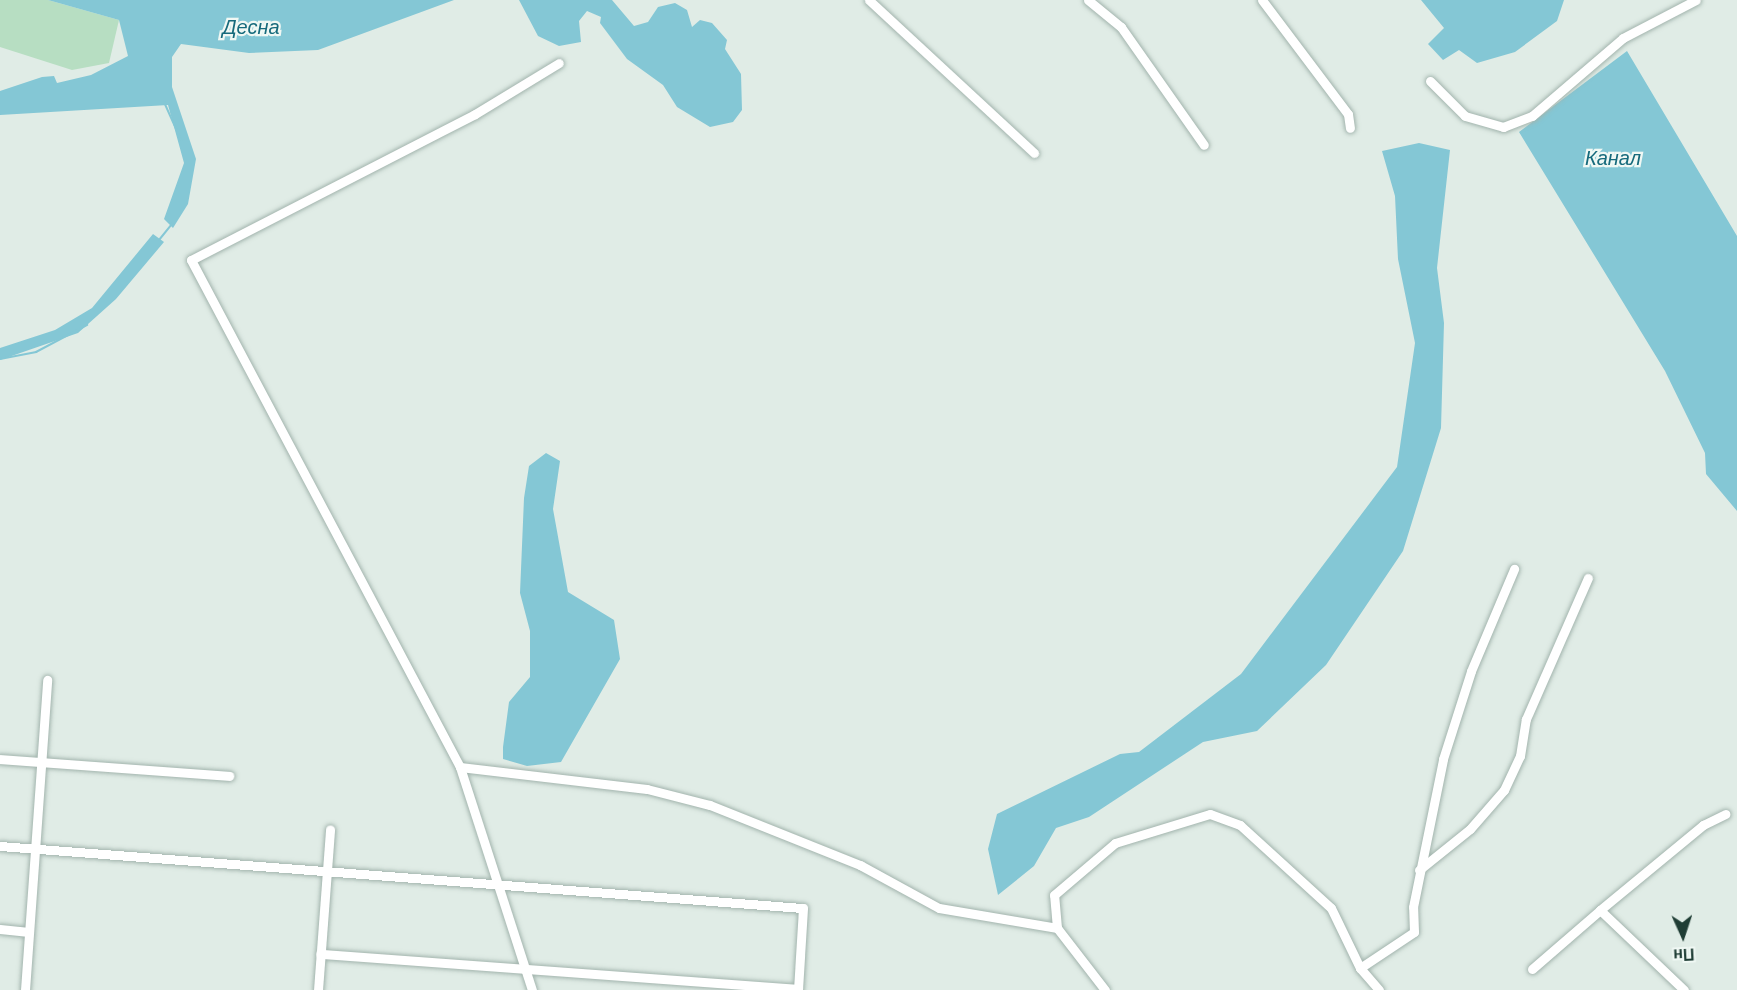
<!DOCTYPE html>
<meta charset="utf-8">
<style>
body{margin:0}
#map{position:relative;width:1737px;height:990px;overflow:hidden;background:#e0ece6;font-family:"Work Sans",sans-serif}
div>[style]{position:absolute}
.green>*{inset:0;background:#b7dec2}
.water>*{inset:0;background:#84c7d5}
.stream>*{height:2px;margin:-1px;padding:0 1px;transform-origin:1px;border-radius:1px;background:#84c7d5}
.roads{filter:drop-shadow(0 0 2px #a2b4ad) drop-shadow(0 0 2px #a2b4ad)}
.minor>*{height:9px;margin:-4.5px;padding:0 4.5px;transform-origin:4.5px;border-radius:4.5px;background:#fff}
span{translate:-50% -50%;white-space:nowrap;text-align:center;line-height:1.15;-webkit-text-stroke:4.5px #f0f8f4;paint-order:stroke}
.water-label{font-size:20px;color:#166a7c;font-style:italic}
.north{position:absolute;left:1653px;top:906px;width:60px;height:60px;-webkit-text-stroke:4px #f0f8f4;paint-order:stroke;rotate:177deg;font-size:16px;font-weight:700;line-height:24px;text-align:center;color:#1f3d35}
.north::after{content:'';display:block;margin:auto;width:21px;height:27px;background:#1f3d35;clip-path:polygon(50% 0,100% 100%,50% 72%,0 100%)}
</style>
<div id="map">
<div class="green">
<i style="clip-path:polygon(0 0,48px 0,119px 20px,109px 63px,72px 70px,0 47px)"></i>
</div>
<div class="water">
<i style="clip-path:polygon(48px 0,454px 0,318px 50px,249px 53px,181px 44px,172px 57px,172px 87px,196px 159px,188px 204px,173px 228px,164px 219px,184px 163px,168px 105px,0 115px,0 91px,42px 77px,54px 76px,57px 83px,91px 75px,128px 56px,119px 20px)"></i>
<i style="clip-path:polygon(519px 0,612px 0,634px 26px,648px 22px,658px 7px,675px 3px,687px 10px,692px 27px,700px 20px,712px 23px,727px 40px,725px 49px,741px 74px,742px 110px,733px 122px,710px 127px,677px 107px,663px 85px,627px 59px,600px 23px,601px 17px,587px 11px,579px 21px,581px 42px,559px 46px,538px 36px)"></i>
<i style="clip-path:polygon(1421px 0,1564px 0,1557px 21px,1515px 52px,1477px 63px,1459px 50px,1443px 60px,1428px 44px,1444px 28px)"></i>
<i style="clip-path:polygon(1627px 51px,1737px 236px,1737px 511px,1706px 474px,1705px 453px,1665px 371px,1519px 132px)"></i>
<i style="clip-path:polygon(1419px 143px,1450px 150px,1437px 268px,1444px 323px,1441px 428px,1403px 551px,1326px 665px,1257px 731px,1203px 742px,1089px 817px,1056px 828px,1034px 866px,998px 895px,988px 849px,997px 814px,1120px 754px,1139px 752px,1241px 674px,1397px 467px,1415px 343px,1398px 259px,1395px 196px,1382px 151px)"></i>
<i style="clip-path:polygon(153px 234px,164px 242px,116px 299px,78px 333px,0 360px,0 348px,55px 330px,92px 308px)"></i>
<i style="clip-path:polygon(546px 453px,560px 461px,553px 509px,568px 592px,614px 620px,620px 659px,561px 762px,527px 766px,503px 759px,503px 747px,509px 702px,530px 677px,530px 631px,520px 593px,524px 498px,529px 466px)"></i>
</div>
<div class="stream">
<i style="left:164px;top:102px;width:42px;rotate:65.9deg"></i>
<i style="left:159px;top:240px;width:21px;rotate:-51deg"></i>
<i style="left:0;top:359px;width:37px;rotate:-11deg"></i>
<i style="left:36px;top:352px;width:58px;rotate:-27.9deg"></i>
</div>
<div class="roads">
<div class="minor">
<i style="left:869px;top:0;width:225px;rotate:42.8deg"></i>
<i style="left:1088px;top:0;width:43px;rotate:39.3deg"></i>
<i style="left:1121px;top:27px;width:144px;rotate:54.9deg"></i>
<i style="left:1262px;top:0;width:143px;rotate:53deg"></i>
<i style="left:1348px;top:114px;width:14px;rotate:82deg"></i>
<i style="left:1430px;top:81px;width:49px;rotate:45deg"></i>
<i style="left:1465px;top:116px;width:40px;rotate:16deg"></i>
<i style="left:1503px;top:127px;width:31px;rotate:-21deg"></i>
<i style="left:1532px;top:116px;width:120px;rotate:-40.6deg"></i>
<i style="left:1623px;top:38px;width:82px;rotate:-27.5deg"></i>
<i style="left:0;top:759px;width:230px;rotate:4.2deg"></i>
<i style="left:460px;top:767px;width:188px;rotate:6.7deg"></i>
<i style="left:647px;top:789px;width:65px;rotate:14.3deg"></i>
<i style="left:710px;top:805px;width:162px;rotate:21.8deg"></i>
<i style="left:860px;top:865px;width:90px;rotate:28.6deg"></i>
<i style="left:939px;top:908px;width:120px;rotate:9.6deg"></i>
<i style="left:0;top:846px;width:805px;rotate:4.42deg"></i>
<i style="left:803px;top:908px;width:81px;rotate:93.5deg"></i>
<i style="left:798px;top:989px;width:479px;rotate:-175.8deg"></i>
<i style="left:1419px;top:870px;width:65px;rotate:-38.8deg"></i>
<i style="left:1470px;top:829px;width:52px;rotate:-48.9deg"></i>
<i style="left:1504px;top:790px;width:38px;rotate:-65deg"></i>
<i style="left:1520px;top:756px;width:37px;rotate:-81deg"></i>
<i style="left:1526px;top:719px;width:154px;rotate:-66.3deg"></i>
<i style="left:1600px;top:910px;width:134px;rotate:-39.5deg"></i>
<i style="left:1703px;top:825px;width:25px;rotate:-26deg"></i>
<i style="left:0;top:929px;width:29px;rotate:6deg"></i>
<i style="left:1360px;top:968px;width:65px;rotate:-33.7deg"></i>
<i style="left:1414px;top:932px;width:25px;rotate:-92deg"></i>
<i style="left:1413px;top:907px;width:151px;rotate:-78.5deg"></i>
<i style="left:1443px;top:759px;width:92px;rotate:-72.3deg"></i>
<i style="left:1471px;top:671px;width:111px;rotate:-67.1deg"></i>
<i style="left:1532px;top:969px;width:90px;rotate:-40.9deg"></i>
<i style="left:1600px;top:910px;width:116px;rotate:43.6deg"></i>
<i style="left:25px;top:990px;width:311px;rotate:-85.9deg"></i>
<i style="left:318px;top:990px;width:161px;rotate:-85.7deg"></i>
<i style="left:532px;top:990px;width:234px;rotate:-107.9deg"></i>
<i style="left:460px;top:767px;width:574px;rotate:-117.95deg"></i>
<i style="left:191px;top:260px;width:319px;rotate:-27.2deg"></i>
<i style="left:475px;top:114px;width:98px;rotate:-31.3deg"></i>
<i style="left:1105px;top:990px;width:78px;rotate:-127.7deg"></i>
<i style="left:1057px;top:928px;width:33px;rotate:-95deg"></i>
<i style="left:1054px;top:895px;width:80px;rotate:-40.4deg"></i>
<i style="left:1115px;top:843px;width:99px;rotate:-17deg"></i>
<i style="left:1210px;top:814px;width:32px;rotate:20deg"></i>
<i style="left:1240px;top:825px;width:123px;rotate:42.4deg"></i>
<i style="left:1331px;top:908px;width:67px;rotate:64.2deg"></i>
<i style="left:1360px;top:968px;width:29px;rotate:49deg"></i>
</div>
</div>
<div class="water-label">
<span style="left:251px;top:27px">Десна</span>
<span style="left:1613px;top:158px">Канал</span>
</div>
<div class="north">Пн</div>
</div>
